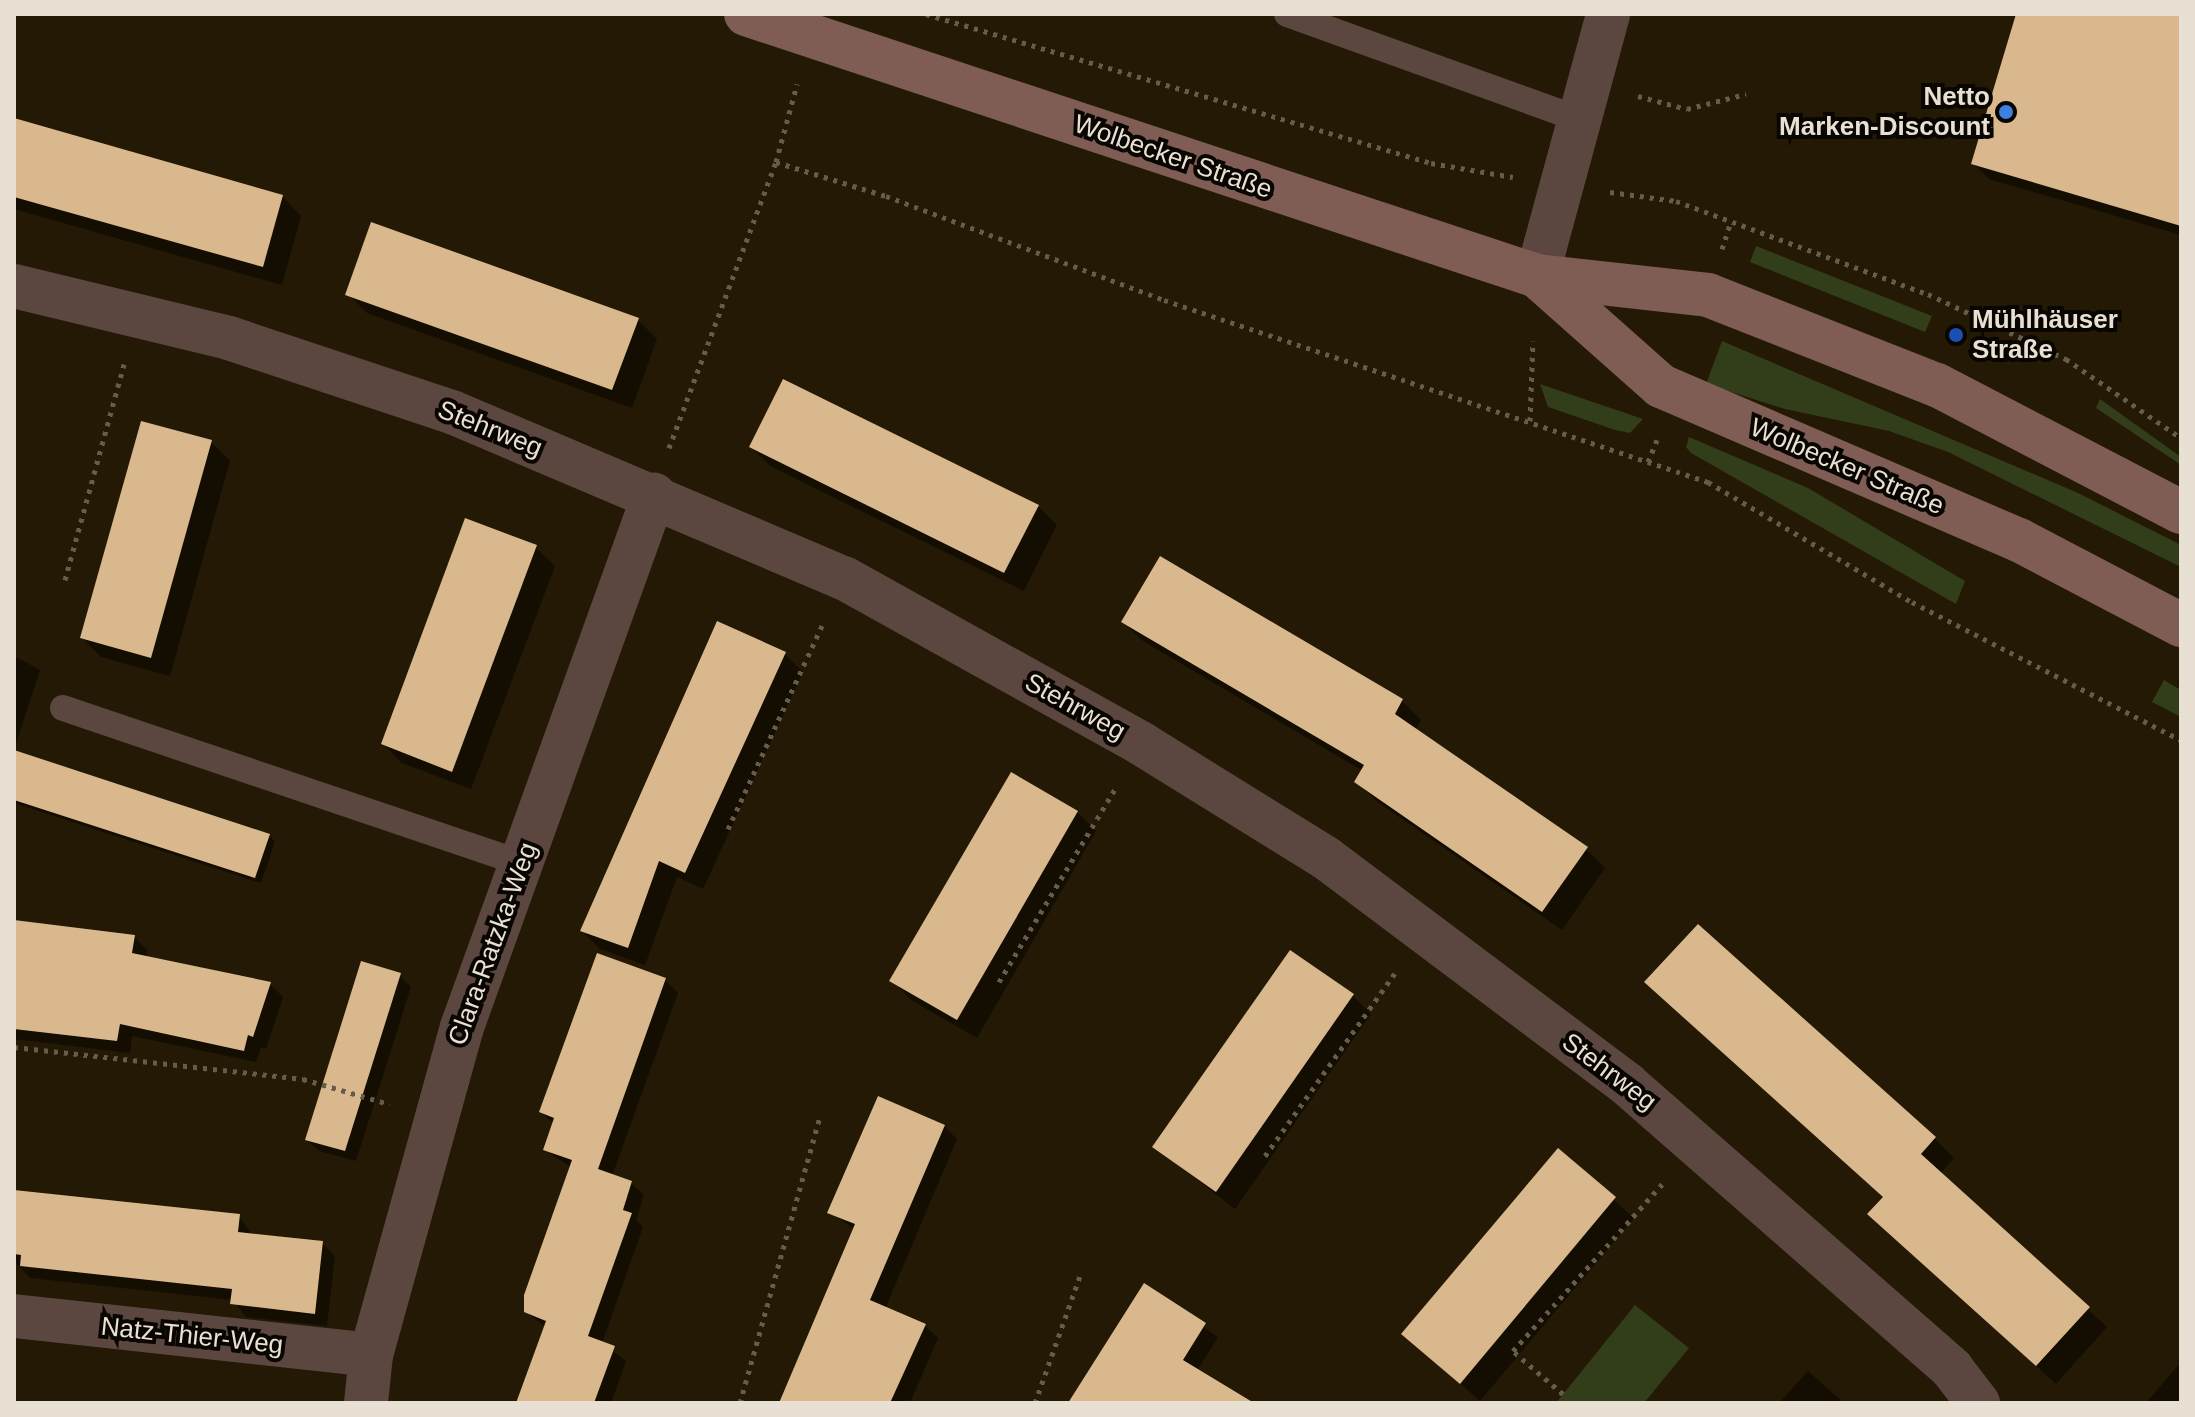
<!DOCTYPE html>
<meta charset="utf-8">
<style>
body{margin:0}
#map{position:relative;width:2195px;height:1417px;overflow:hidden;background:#241904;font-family:Helvetica,sans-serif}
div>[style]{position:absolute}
.green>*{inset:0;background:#323d1a}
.shadow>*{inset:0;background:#0007}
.building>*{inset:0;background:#d8b88c}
.path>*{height:5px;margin-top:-2.5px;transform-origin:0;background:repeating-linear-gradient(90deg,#665c4a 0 4px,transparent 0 10px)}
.service>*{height:26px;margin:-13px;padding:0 13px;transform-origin:13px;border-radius:13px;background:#5b4640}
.minor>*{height:44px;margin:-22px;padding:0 22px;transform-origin:22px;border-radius:22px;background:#5b4640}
.secondary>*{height:44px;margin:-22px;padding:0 22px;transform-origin:22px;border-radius:22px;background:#7f5d54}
.dots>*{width:22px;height:22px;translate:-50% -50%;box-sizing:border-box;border:4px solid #090501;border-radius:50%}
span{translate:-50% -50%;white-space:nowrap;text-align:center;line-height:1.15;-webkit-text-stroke:8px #090501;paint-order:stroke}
.poi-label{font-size:26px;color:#e8e0d3;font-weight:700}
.right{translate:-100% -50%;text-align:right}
.left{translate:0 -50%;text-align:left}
.street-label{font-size:26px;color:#e8e0d3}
.frame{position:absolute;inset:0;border:16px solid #e8e0d3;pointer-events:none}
</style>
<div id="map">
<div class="green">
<i style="clip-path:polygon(1756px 246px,1932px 316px,1925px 332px,1750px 262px)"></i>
<i style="clip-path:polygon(1722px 341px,2078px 493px,2181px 545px,2181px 567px,1948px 452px,1889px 431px,1785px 409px,1706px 384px)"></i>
<i style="clip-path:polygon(1540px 384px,1643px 419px,1630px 433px,1615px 430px,1548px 407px)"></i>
<i style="clip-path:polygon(2100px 399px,2181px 457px,2181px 465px,2096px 408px)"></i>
<i style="clip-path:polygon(1689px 437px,1808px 488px,1965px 581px,1956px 604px,1691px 453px,1686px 447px)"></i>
<i style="clip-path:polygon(2164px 680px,2181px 690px,2181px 717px,2152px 702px)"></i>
<i style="clip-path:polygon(1635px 1305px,1689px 1348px,1644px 1403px,1556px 1403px)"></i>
</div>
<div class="shadow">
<i style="clip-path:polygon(2018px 14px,2181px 14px,2181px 235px,1989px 179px,1974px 164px)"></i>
<i style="clip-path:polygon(14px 120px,282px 196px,301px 216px,282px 285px,14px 209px)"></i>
<i style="clip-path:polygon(348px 294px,638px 320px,657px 339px,632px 408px,367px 313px)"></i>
<i style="clip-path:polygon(211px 442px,230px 461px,170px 676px,101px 657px,82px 638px)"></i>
<i style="clip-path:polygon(751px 447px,1038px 506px,1057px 525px,1024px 591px,770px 466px)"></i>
<i style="clip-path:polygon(535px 547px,555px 566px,471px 789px,402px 763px,383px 744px)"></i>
<i style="clip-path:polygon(1123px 622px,1402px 701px,1421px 720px,1415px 730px,1586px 849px,1605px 868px,1562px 930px,1375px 800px,1356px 781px,1363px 771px,1143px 641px)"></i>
<i style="clip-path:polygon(785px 654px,803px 672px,703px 889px,677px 877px,645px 965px,600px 949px,582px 931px)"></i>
<i style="clip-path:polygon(14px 656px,40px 670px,14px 750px)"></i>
<i style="clip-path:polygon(14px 752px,269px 835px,275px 842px,261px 883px,14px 803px)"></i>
<i style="clip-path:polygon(1077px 812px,1096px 831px,977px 1038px,911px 1000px,892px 981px)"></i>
<i style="clip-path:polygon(1698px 927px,1935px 1139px,1954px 1158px,1940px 1174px,2107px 1327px,2056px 1384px,1889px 1233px,1885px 1198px)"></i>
<i style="clip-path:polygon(134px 937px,147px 950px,146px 958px,270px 984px,283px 997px,266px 1049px,261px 1047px,256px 1062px,132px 1036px,130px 1053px,14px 1039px,14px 956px)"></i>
<i style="clip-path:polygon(598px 955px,665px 980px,678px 993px,612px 1176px,631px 1183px,644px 1195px,636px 1220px,643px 1227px,602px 1343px,626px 1361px,611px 1403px,518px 1403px,546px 1327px,526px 1312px,571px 1167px,545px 1150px,554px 1124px,541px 1112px)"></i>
<i style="clip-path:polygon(399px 975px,411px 987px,356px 1161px,319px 1151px,307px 1140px)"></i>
<i style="clip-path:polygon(1352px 995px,1371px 1014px,1235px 1209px,1155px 1147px)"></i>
<i style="clip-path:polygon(944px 1126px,957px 1139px,885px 1309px,925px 1326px,938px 1338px,910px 1403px,781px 1403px,855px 1230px,830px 1212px)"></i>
<i style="clip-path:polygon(1558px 1151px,1634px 1218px,1480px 1401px,1404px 1334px)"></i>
<i style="clip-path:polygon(14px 1192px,239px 1216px,252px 1235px,322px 1243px,335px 1256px,327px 1326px,246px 1317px,233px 1300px,30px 1278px,17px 1264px,14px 1250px)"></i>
<i style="clip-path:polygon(1144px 1286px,1218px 1337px,1197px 1371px,1212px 1403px,1090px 1403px)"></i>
<i style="clip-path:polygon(2181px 1362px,2181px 1403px,2146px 1403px)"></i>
<i style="clip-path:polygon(1808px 1371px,1844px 1403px,1779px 1403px)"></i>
</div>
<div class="building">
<i style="clip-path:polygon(2016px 14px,2181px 14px,2181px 226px,1971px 164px)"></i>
<i style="clip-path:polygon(14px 118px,283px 195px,263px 267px,14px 197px)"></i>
<i style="clip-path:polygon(371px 222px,639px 318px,612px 390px,345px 295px)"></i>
<i style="clip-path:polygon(783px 379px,1039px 505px,1004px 573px,749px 447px)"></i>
<i style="clip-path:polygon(141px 421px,212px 440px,151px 658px,80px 638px)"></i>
<i style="clip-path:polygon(465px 518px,537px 545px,452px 772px,381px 744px)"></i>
<i style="clip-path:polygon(1160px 556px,1403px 699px,1395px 714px,1588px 847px,1542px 912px,1354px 782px,1364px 765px,1121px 622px)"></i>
<i style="clip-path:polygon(717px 621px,786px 652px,685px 873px,659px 861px,628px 948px,580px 931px)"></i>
<i style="clip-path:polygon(14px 750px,270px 834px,255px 878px,14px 800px)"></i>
<i style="clip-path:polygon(1011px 772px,1078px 811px,957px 1020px,889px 981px)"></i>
<i style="clip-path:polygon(14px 920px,135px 935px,132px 953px,271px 982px,253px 1037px,248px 1035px,244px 1051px,120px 1024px,117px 1041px,14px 1029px)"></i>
<i style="clip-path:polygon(1698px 924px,1936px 1137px,1921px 1154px,2090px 1307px,2036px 1366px,1867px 1214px,1883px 1197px,1644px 982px)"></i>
<i style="clip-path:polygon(1290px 950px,1354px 994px,1216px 1192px,1152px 1147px)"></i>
<i style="clip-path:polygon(597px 953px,666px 978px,598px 1169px,632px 1181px,623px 1210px,632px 1213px,588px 1336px,615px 1346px,594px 1403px,516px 1403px,546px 1321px,524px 1312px,524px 1295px,572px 1160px,543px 1150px,554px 1118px,539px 1112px)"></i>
<i style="clip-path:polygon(361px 961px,401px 973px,345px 1151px,305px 1140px)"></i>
<i style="clip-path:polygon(878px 1096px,945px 1125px,870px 1300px,926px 1324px,890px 1403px,779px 1403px,855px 1224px,827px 1213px)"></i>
<i style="clip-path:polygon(1558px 1148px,1616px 1197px,1460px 1384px,1401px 1334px)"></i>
<i style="clip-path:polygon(14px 1190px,240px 1214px,238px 1232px,323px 1241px,315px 1314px,230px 1304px,232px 1289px,20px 1266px,21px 1255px,14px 1254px)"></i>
<i style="clip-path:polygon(1144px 1283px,1206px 1323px,1183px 1360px,1254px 1403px,1068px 1403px)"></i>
</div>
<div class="path">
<i style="left:926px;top:14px;width:527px;rotate:16.44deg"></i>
<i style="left:1431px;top:163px;width:83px;rotate:9.7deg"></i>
<i style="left:1638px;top:96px;width:51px;rotate:14.9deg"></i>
<i style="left:1687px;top:109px;width:61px;rotate:-14.3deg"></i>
<i style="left:776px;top:162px;width:115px;rotate:17.2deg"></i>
<i style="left:886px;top:196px;width:297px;rotate:20.5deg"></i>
<i style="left:1164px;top:300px;width:574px;rotate:18.5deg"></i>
<i style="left:1708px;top:482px;width:237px;rotate:30.5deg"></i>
<i style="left:1912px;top:602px;width:302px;rotate:27.2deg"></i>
<i style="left:1610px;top:192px;width:67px;rotate:7.8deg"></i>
<i style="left:1676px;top:201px;width:269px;rotate:20.3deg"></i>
<i style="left:1928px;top:294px;width:153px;rotate:25.2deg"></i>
<i style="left:2066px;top:359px;width:140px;rotate:34.5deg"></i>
<i style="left:1722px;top:249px;width:29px;rotate:-72deg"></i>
<i style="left:1530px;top:421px;width:80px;rotate:-87.9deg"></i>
<i style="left:669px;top:448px;width:305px;rotate:-69.5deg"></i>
<i style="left:776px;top:162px;width:81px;rotate:-74.9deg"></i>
<i style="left:1648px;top:462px;width:24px;rotate:-68deg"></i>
<i style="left:65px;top:580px;width:224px;rotate:-74.7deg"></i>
<i style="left:728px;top:829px;width:227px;rotate:-65.2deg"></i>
<i style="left:999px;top:982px;width:229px;rotate:-59deg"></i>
<i style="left:14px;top:1047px;width:291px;rotate:6.3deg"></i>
<i style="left:303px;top:1079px;width:90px;rotate:16.2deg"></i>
<i style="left:1265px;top:1156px;width:224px;rotate:-54.6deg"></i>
<i style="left:1563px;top:1394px;width:66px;rotate:-139.3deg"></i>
<i style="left:1513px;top:1351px;width:227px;rotate:-48.2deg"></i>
<i style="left:740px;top:1403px;width:298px;rotate:-74.4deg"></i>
<i style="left:1035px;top:1403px;width:138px;rotate:-70.5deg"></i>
</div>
<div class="service">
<i style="left:1287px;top:14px;width:310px;rotate:19.8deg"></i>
<i style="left:63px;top:708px;width:484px;rotate:18.7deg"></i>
</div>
<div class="minor">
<i style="left:1537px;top:276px;width:271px;rotate:-74.8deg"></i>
<i style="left:14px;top:286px;width:221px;rotate:13.6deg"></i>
<i style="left:229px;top:338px;width:235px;rotate:18.4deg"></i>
<i style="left:452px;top:412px;width:426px;rotate:23deg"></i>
<i style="left:844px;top:578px;width:341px;rotate:29.1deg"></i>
<i style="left:1142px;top:744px;width:216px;rotate:31.8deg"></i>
<i style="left:1326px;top:858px;width:378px;rotate:36.9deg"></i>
<i style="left:1628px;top:1085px;width:431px;rotate:41.2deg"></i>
<i style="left:1952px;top:1369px;width:43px;rotate:52.6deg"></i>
<i style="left:14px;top:1316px;width:359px;rotate:6.2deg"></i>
<i style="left:366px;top:1403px;width:48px;rotate:-84.1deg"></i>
<i style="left:371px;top:1355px;width:340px;rotate:-74.5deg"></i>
<i style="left:462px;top:1027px;width:566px;rotate:-70.16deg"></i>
</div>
<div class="secondary">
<i style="left:746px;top:14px;width:833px;rotate:18.33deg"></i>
<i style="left:1537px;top:276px;width:172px;rotate:6.3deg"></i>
<i style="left:1708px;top:295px;width:246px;rotate:21.5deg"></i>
<i style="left:1937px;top:385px;width:275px;rotate:27.5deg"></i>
<i style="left:1537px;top:276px;width:166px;rotate:41.6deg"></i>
<i style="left:1661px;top:386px;width:390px;rotate:23.3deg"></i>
<i style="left:2019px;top:540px;width:183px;rotate:27.7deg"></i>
</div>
<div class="dots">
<i style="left:2006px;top:112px;background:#3f7fe0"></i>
<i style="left:1956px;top:335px;background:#1a4fb4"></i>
</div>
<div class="poi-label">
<span class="right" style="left:1990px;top:112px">Netto<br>Marken-Discount</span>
<span class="left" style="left:1972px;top:335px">Mühlhäuser<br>Straße</span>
</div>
<div class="street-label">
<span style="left:1173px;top:157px;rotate:19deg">Wolbecker Straße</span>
<span style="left:490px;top:429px;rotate:22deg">Stehrweg</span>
<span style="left:1847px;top:467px;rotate:23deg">Wolbecker Straße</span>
<span style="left:1075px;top:707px;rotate:29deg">Stehrweg</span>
<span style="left:493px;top:944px;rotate:-70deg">Clara-Ratzka-Weg</span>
<span style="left:1609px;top:1072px;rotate:37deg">Stehrweg</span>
<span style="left:192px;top:1336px;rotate:6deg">Natz-Thier-Weg</span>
</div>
<div class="frame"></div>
</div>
